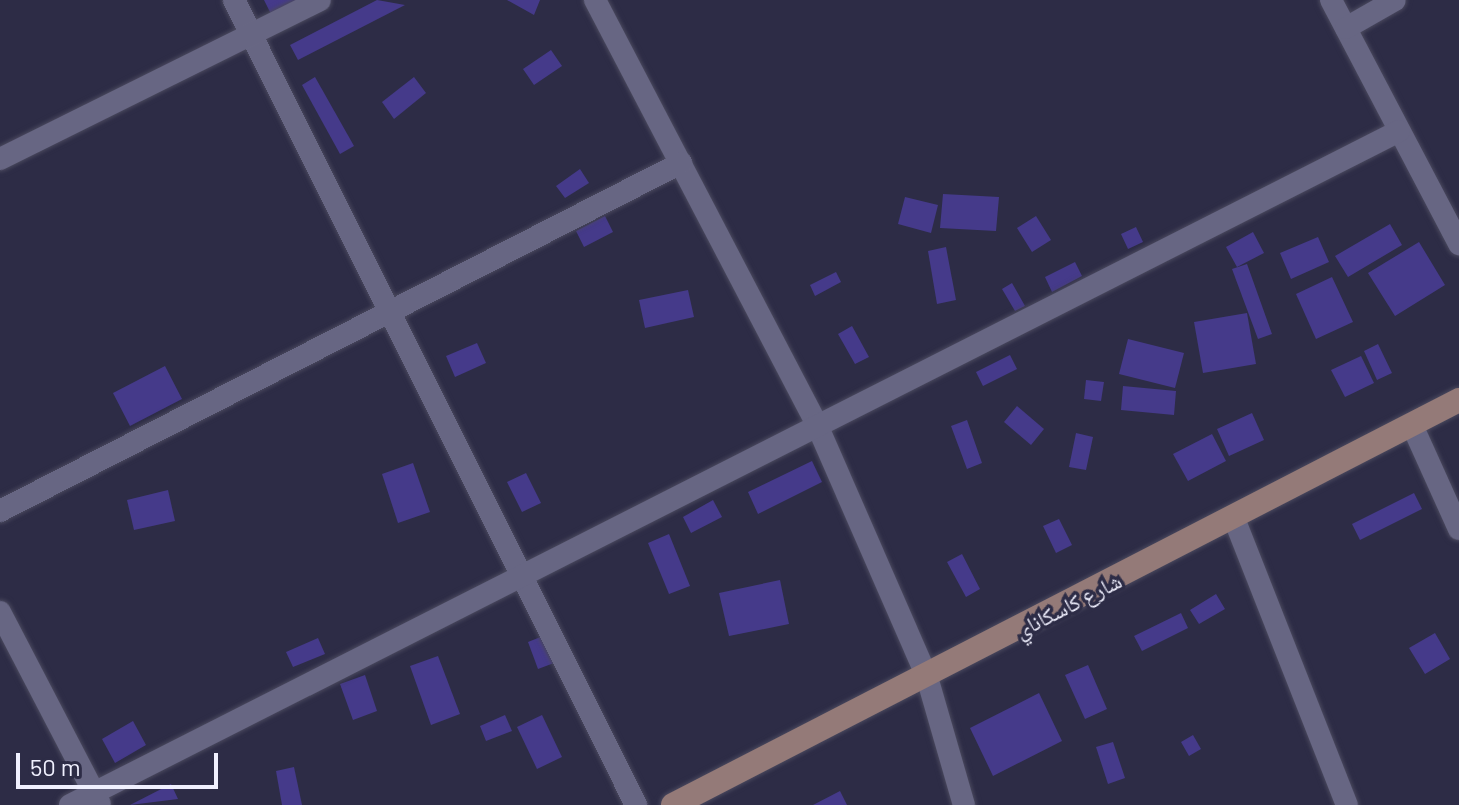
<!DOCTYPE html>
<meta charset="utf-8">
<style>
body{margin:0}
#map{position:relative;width:1459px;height:805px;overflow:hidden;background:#2d2c46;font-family:Barlow,"Noto Naskh Arabic",sans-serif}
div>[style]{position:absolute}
.building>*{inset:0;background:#453a8a}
.roads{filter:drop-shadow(0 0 2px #4a495e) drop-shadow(0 0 2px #4a495e)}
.street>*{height:22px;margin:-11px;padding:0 11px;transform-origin:11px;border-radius:11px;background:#676683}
.secondary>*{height:24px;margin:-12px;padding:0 12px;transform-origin:12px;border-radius:12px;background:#947a78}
span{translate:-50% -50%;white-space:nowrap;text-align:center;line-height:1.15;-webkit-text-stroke:7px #2d2c46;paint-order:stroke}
.street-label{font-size:22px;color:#f0f0fe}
.scale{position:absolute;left:16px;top:753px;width:202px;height:36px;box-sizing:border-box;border:4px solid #f0f0fe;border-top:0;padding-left:10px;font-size:24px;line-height:28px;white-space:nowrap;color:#f0f0fe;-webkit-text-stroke:6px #2d2c46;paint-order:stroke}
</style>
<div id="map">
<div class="building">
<i style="clip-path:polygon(264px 0,304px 0,272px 16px)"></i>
<i style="clip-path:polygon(377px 0,405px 5px,298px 60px,290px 45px)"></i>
<i style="clip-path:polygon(507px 0,540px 0,534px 15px)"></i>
<i style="clip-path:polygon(551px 50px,562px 66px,534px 85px,523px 69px)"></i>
<i style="clip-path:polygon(315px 77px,354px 146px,340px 154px,302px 85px)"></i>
<i style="clip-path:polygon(414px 77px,426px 93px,394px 119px,382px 102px)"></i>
<i style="clip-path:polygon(580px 169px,589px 183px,565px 198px,556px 186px)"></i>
<i style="clip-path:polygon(943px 194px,999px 197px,996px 231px,940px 228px)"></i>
<i style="clip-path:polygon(905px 197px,938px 205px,931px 233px,898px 224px)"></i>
<i style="clip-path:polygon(605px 216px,613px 232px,584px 247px,576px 231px)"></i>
<i style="clip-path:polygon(1036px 216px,1051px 240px,1032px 252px,1017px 228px)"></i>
<i style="clip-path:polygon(1390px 224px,1402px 245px,1348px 277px,1335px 256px)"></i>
<i style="clip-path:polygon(1136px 227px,1143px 242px,1128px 249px,1121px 234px)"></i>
<i style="clip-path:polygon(1253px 232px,1264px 253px,1237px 267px,1226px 247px)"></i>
<i style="clip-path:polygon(1318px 237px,1329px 262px,1291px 279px,1280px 253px)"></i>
<i style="clip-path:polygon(1419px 242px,1445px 285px,1395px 316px,1368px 273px)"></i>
<i style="clip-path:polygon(946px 247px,956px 300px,937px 304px,928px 251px)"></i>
<i style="clip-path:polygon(1075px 262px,1082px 276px,1052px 292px,1045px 277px)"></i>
<i style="clip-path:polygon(1247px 264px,1272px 334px,1258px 339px,1232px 269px)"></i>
<i style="clip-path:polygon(836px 272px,841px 282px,815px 296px,810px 285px)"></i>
<i style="clip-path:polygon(1332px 277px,1353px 322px,1316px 339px,1296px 294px)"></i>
<i style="clip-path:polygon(1012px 283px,1025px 306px,1015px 311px,1002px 289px)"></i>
<i style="clip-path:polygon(688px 290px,694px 317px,645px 328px,639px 300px)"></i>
<i style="clip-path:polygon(1247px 313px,1256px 364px,1203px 373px,1194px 322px)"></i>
<i style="clip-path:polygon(852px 326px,869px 357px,855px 364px,838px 334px)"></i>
<i style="clip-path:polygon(1128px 339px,1184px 353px,1175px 388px,1119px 374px)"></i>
<i style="clip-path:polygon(477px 343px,486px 363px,455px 377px,446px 356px)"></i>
<i style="clip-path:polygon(1378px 344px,1392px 373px,1377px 380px,1364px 351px)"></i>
<i style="clip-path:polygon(1010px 355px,1017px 369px,983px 386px,976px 372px)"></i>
<i style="clip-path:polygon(1361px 356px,1374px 383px,1345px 397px,1331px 370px)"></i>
<i style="clip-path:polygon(165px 366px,182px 399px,130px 426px,113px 393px)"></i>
<i style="clip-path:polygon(1086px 380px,1104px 382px,1101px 401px,1084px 399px)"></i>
<i style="clip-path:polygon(1123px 386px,1176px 391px,1174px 415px,1121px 410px)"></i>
<i style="clip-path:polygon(1017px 406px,1044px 429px,1031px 445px,1004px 422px)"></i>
<i style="clip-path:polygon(1252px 413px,1264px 440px,1229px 456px,1217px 429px)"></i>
<i style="clip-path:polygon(967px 420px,982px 463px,967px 469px,951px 426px)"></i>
<i style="clip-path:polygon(1076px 433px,1093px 437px,1086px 470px,1069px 467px)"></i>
<i style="clip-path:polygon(1212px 434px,1226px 461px,1188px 481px,1173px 454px)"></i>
<i style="clip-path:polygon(812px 461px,822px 482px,758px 514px,748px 492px)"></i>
<i style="clip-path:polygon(413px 463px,430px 512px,398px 523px,382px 474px)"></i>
<i style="clip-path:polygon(526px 473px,541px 503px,522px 512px,507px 482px)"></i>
<i style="clip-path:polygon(168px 490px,175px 521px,134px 530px,127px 500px)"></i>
<i style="clip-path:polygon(1414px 493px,1422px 509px,1360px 540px,1352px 524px)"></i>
<i style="clip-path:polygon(713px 500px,722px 517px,691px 533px,683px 517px)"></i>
<i style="clip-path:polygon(1059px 519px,1072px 545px,1056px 553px,1043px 526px)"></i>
<i style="clip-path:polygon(669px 534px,690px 586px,669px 594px,648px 543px)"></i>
<i style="clip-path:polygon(962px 554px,980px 589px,966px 597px,947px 562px)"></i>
<i style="clip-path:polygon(780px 580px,789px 624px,729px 636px,719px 593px)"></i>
<i style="clip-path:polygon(1216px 594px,1225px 609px,1199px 624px,1190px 610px)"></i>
<i style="clip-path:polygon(1181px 613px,1188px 628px,1142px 651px,1134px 636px)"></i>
<i style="clip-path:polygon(1435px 633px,1450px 659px,1425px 674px,1409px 648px)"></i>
<i style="clip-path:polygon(543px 636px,554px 663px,538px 669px,528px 642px)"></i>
<i style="clip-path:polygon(318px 638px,325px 654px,293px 667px,286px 652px)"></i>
<i style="clip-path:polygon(438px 656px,460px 714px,431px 725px,410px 666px)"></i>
<i style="clip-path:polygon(1088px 665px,1107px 709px,1085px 719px,1065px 675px)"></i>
<i style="clip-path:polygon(365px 675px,377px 711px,353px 720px,340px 684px)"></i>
<i style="clip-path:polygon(1039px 693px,1062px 741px,993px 776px,970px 728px)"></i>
<i style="clip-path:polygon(505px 715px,512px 731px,486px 741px,480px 726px)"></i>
<i style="clip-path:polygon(542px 715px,562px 757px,537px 769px,517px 727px)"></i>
<i style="clip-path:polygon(133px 721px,146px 745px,115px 763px,102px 739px)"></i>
<i style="clip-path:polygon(1193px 735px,1201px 749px,1189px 756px,1181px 742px)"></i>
<i style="clip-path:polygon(1113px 742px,1125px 778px,1108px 784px,1096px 747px)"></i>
<i style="clip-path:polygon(294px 767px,302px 805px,282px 805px,276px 771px)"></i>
<i style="clip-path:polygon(171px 784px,178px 799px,130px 805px)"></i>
<i style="clip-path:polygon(840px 791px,847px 805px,813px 805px)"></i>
</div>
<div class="roads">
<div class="street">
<i style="left:234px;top:0;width:900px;rotate:63.46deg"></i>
<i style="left:595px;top:0;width:479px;rotate:62.4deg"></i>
<i style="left:817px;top:425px;width:275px;rotate:66.4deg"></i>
<i style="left:927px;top:677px;width:133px;rotate:73.9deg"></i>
<i style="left:1331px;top:0;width:276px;rotate:62.3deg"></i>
<i style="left:1346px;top:28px;width:56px;rotate:-29.7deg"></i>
<i style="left:0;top:159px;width:357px;rotate:-26.4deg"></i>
<i style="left:1412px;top:425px;width:114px;rotate:65.7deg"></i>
<i style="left:0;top:511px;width:765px;rotate:-27.07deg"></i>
<i style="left:1235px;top:521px;width:305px;rotate:68.5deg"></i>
<i style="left:0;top:612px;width:216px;rotate:62.5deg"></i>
<i style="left:70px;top:805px;width:1490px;rotate:-26.89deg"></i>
</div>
<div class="secondary">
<i style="left:673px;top:805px;width:884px;rotate:-27.26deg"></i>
</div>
</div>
<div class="street-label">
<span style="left:1068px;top:605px;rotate:-27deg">شارع كاسكاناي</span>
</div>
<div class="scale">50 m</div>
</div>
